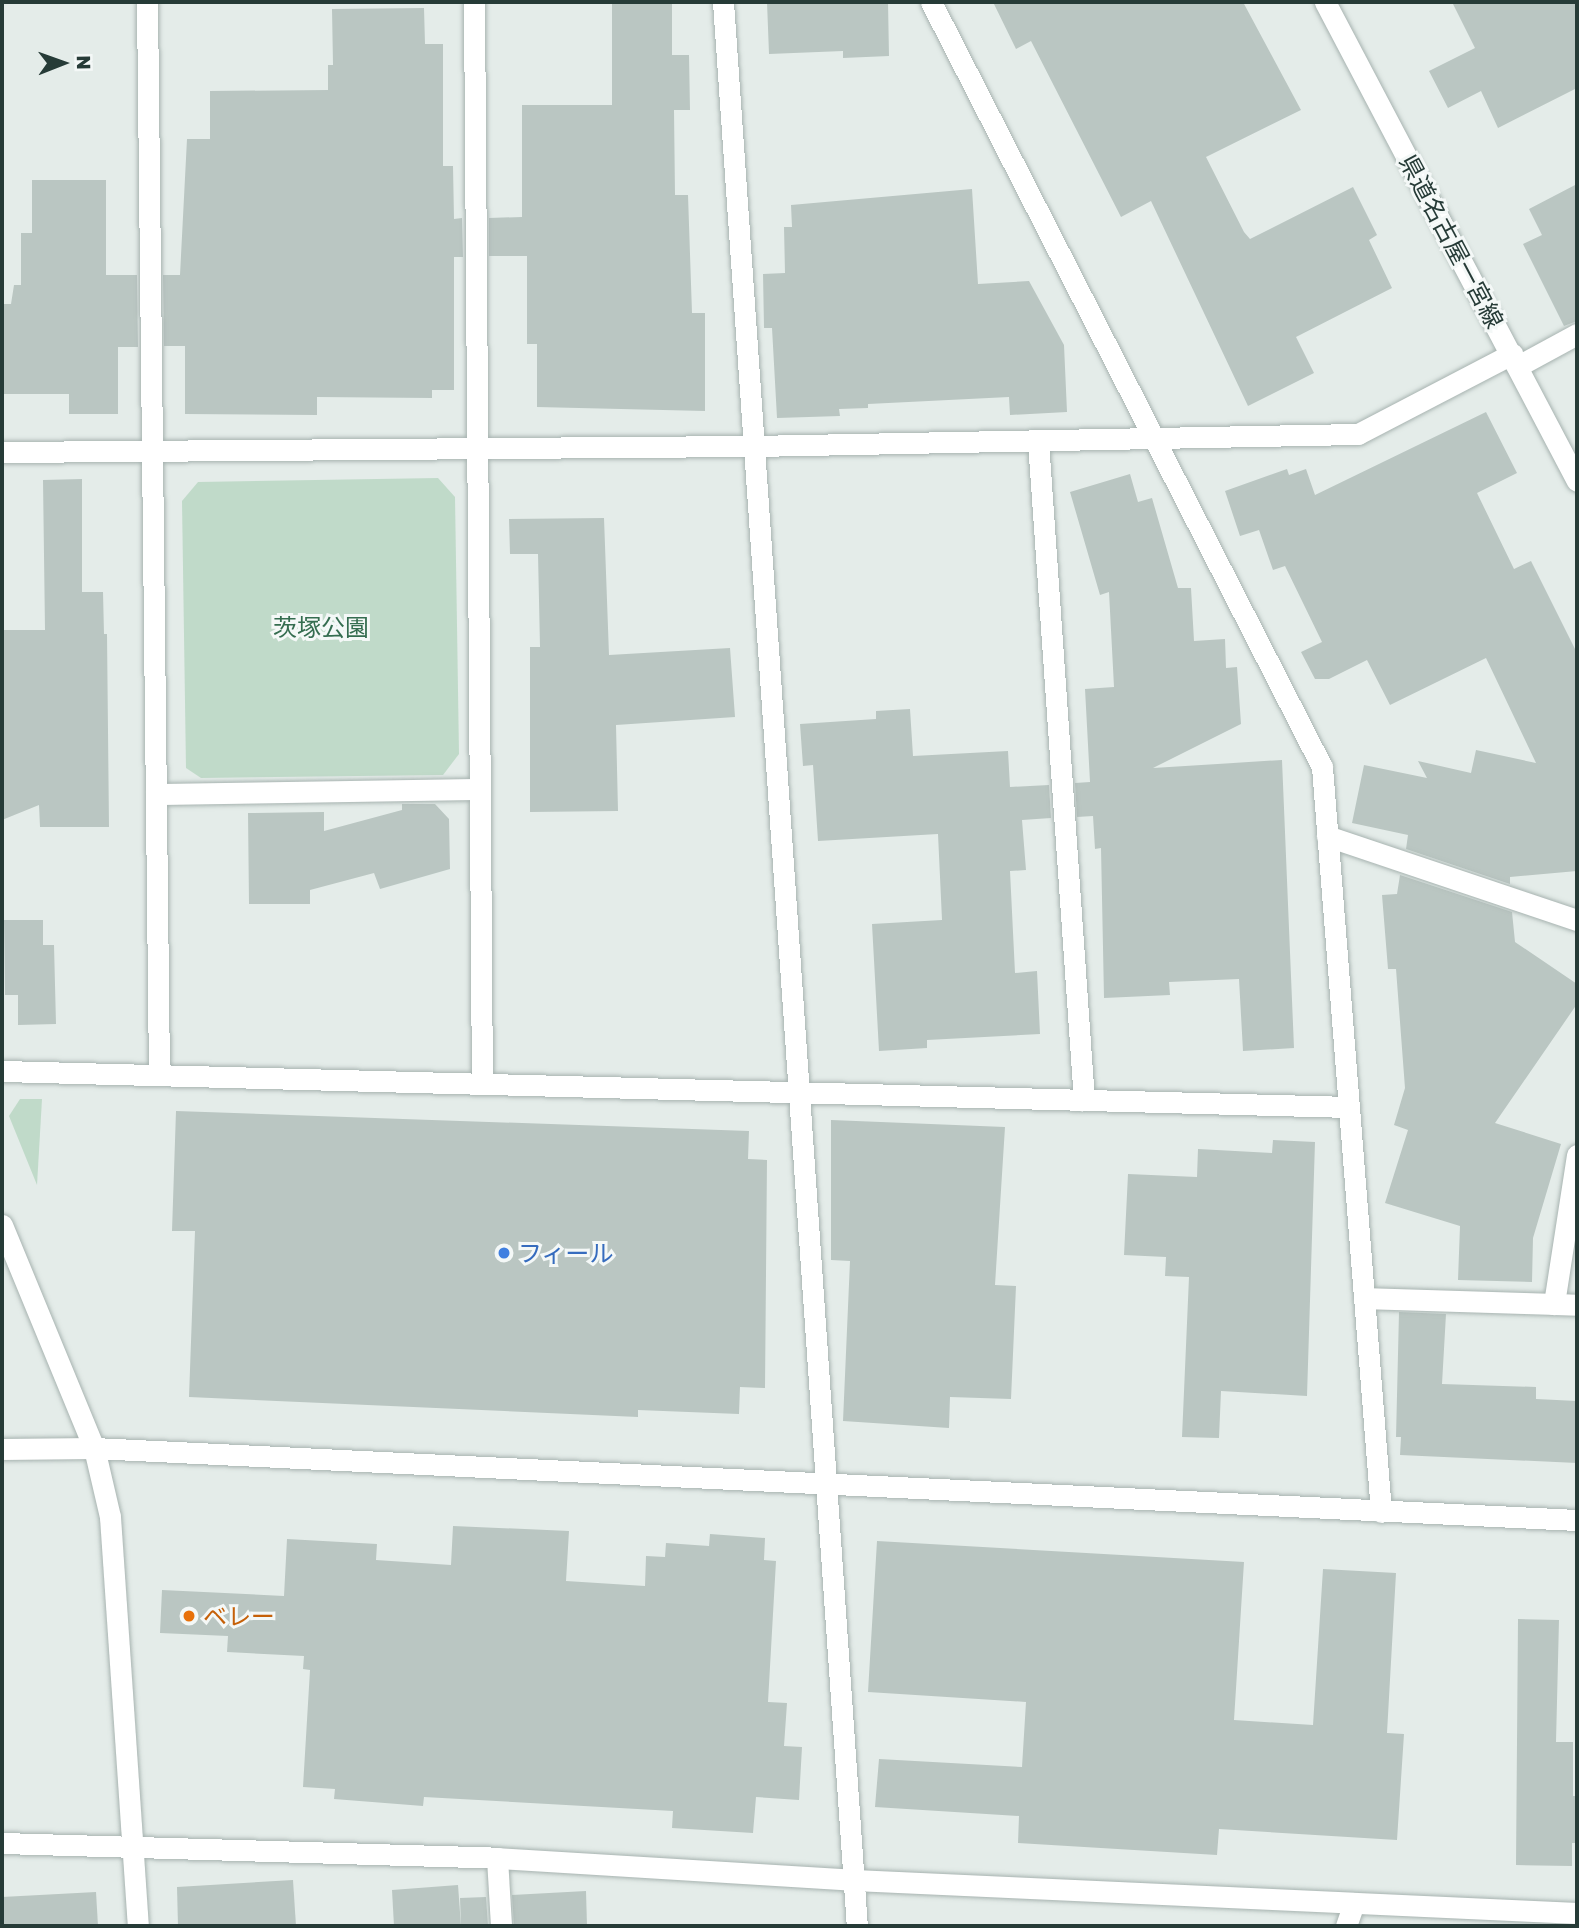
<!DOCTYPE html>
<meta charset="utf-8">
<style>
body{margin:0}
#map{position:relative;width:1579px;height:1928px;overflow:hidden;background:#e4ece9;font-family:"Golos Text","Noto Sans JP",sans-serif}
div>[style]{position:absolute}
.green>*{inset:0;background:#c0dac9}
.building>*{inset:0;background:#bac6c2}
.roads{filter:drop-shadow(0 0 2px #a7b3b0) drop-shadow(0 0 2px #a7b3b0)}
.minor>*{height:21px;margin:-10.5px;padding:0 10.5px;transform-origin:10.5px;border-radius:10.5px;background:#fff}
.tertiary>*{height:21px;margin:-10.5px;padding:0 10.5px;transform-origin:10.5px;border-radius:10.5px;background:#fff}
.secondary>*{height:21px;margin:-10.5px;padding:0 10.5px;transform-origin:10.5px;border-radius:10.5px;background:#fff}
.dots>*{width:19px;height:19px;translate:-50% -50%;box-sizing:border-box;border:4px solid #f4f8f7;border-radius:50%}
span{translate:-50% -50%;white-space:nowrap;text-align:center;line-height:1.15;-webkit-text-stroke:6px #f4f8f7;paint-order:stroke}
.street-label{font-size:24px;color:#263b37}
.park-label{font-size:24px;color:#356d50}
.shop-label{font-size:24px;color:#366cbe}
.left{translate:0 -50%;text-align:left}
.food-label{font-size:24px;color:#c56008}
.frame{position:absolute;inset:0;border:4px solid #263b37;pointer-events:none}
.north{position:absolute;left:28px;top:28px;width:70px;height:70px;-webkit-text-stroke:5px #f4f8f7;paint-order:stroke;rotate:89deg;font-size:19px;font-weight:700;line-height:28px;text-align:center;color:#263b37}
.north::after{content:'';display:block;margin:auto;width:24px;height:32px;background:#263b37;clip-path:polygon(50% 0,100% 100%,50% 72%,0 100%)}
</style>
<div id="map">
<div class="green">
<i style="clip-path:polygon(438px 478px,455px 497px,459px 754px,443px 775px,201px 778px,186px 768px,182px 501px,198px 482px)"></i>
<i style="clip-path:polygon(20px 1099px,42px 1099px,37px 1185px,9px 1116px)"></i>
</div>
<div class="building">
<i style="clip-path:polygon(612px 2px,672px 2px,672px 55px,689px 55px,690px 110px,674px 110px,675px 195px,688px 195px,692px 313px,705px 313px,705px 411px,537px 407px,537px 344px,527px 344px,527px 256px,489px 256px,489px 218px,522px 217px,522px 105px,612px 105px)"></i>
<i style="clip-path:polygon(767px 2px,888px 2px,889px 56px,843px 58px,843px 51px,769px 54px)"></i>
<i style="clip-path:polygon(993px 2px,1243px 2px,1301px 110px,1206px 157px,1244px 232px,1250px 239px,1353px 187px,1377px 235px,1369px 240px,1392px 288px,1296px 337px,1314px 373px,1248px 406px,1151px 201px,1121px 217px,1031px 41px,1016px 49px)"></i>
<i style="clip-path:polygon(1452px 2px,1577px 2px,1577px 88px,1498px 128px,1481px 91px,1448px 108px,1429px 71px,1475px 48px)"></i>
<i style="clip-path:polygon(424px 8px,425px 44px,443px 44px,443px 166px,453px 166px,454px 219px,462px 218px,463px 257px,454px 257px,454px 390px,432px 390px,432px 398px,317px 397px,317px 415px,185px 414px,185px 346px,164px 346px,163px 275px,180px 275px,187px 139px,210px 139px,210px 91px,328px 90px,328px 65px,333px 65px,332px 9px)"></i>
<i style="clip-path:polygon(32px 180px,106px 180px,106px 275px,137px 275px,138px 347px,118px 347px,118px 414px,69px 414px,69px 394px,2px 394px,2px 304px,11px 304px,14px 285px,21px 285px,21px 233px,32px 233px)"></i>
<i style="clip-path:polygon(1577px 184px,1577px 321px,1564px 326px,1523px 244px,1542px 235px,1529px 209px)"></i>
<i style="clip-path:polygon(972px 189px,978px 284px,1029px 281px,1064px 345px,1067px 412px,1010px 415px,1009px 397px,868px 404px,868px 408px,839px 409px,840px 416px,777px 418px,772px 328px,764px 328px,763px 274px,785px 273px,784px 227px,792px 227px,791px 205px)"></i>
<i style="clip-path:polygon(1486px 412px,1517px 473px,1477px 493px,1514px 569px,1531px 561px,1577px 653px,1577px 871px,1510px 877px,1510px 884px,1406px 849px,1408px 835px,1352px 823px,1364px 765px,1427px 778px,1418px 761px,1471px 773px,1476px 750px,1536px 763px,1486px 658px,1390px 705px,1367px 660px,1329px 679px,1315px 679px,1301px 652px,1322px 642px,1285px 566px,1273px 570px,1259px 530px,1240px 536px,1225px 491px,1287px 469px,1289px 475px,1306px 469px,1315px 495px)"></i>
<i style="clip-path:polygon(1130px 474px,1138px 502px,1152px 498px,1178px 588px,1191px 588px,1194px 641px,1225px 639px,1226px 668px,1237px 667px,1241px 724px,1153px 768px,1282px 760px,1294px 1048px,1243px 1051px,1239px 979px,1169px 982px,1170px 995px,1104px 998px,1101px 848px,1095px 849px,1093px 816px,1077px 817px,1075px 783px,1090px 782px,1085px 689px,1114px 687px,1109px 592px,1100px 595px,1070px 492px)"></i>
<i style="clip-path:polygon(82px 479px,82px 592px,103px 592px,104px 634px,107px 634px,109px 827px,40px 827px,39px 805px,2px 820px,2px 630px,45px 630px,43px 480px)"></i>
<i style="clip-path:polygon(604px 518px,609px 655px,730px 648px,735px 717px,616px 725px,618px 811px,530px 812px,530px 647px,540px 647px,538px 554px,510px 554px,509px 519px)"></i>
<i style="clip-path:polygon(910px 709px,913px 756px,1008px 751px,1010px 787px,1049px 785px,1051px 818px,1022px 820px,1026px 870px,1010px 871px,1015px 973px,1037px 971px,1040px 1034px,927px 1040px,927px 1048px,879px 1051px,872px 924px,942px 920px,938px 834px,818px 841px,813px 765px,803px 766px,800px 724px,876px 719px,876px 711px)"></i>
<i style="clip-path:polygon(402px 804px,435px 804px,449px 819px,450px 869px,380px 889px,374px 873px,310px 890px,310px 904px,249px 904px,248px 813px,324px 812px,324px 831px,402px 810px)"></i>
<i style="clip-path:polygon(1400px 875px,1512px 912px,1515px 942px,1577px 984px,1577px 1004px,1495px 1123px,1561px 1144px,1533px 1238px,1532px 1282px,1458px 1280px,1460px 1226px,1385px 1203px,1408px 1130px,1394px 1125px,1405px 1088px,1396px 969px,1388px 969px,1382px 895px,1397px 894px)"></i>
<i style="clip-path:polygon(4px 920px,43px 920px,43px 945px,54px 945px,56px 1024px,18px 1025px,18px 995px,5px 995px)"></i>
<i style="clip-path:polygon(176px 1111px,749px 1131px,748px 1159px,767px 1160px,765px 1388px,740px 1387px,739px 1414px,638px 1410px,638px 1417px,189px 1397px,195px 1231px,172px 1231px)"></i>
<i style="clip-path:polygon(831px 1120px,1005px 1127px,995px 1285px,1016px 1286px,1011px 1399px,950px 1397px,949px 1428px,843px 1421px,850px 1261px,831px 1260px)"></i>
<i style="clip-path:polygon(1273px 1140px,1315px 1142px,1307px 1396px,1221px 1391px,1219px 1438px,1182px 1437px,1189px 1277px,1165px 1276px,1166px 1257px,1124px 1255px,1128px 1174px,1197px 1177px,1198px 1149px,1272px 1153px)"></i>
<i style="clip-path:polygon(1399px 1312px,1446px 1314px,1442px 1384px,1536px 1387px,1536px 1399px,1577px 1401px,1577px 1463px,1400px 1455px,1401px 1437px,1396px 1437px)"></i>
<i style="clip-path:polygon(453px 1526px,569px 1531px,566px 1581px,645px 1586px,646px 1556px,665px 1557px,666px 1543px,709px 1546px,710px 1534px,765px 1538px,764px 1560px,776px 1561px,768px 1702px,787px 1703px,784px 1746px,802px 1747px,799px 1800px,756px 1797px,753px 1833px,672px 1828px,673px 1811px,424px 1797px,423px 1806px,334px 1799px,335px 1789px,303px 1787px,310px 1670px,303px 1669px,304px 1656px,227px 1652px,228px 1636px,160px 1633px,162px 1590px,284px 1596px,287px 1539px,377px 1544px,376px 1560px,451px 1565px)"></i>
<i style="clip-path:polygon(877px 1541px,1244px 1562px,1234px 1720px,1313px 1725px,1323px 1569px,1396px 1573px,1387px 1733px,1404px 1734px,1397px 1840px,1219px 1829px,1217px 1855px,1018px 1843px,1019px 1816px,875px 1807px,879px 1759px,1022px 1767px,1026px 1702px,868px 1692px)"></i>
<i style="clip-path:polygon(1518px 1619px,1559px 1620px,1556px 1742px,1573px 1742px,1573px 1796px,1577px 1796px,1577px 1843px,1572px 1843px,1572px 1866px,1516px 1865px)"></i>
<i style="clip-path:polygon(293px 1880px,296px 1926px,178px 1926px,177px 1887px)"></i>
<i style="clip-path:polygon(458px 1885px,461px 1926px,394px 1926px,392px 1890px)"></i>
<i style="clip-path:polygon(586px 1891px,587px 1926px,514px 1926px,512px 1895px)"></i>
<i style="clip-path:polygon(96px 1892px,98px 1926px,2px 1926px,2px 1897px)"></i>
<i style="clip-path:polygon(486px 1897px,488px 1926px,461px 1926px,460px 1898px)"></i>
</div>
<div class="roads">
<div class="minor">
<i style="left:147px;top:2px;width:1073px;rotate:89.36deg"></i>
<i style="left:474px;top:2px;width:1082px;rotate:89.58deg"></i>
<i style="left:723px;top:2px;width:1929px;rotate:86.02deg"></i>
<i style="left:931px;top:2px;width:859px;rotate:62.93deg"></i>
<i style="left:1322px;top:767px;width:747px;rotate:85.47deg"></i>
<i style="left:1518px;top:366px;width:67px;rotate:-28.5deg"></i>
<i style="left:1038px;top:441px;width:661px;rotate:86.01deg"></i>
<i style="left:2px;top:452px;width:751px;rotate:-0.46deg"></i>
<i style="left:753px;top:446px;width:605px;rotate:-1.14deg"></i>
<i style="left:1358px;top:434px;width:174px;rotate:-27.5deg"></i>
<i style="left:156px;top:794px;width:324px;rotate:-0.9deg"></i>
<i style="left:1327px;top:836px;width:264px;rotate:18.6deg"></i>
<i style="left:2px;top:1071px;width:1347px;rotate:1.53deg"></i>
<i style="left:1577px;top:1155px;width:151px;rotate:98.8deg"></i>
<i style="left:1554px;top:1304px;width:23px;rotate:2deg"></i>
<i style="left:1364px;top:1298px;width:190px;rotate:1.8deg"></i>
<i style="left:2px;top:1843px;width:495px;rotate:1.7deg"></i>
<i style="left:497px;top:1858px;width:358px;rotate:3.5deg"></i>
<i style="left:854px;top:1880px;width:724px;rotate:2.61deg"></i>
<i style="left:497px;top:1858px;width:68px;rotate:86.6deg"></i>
<i style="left:1346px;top:1926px;width:24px;rotate:-71deg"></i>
</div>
<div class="tertiary">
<i style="left:2px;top:1225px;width:241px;rotate:67.6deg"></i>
<i style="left:94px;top:1448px;width:71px;rotate:76.9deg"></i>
<i style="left:110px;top:1517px;width:410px;rotate:86.1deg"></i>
<i style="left:2px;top:1449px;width:92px;rotate:-0.6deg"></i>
<i style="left:94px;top:1448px;width:1485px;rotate:2.78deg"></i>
</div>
<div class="secondary">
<i style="left:1325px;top:2px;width:541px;rotate:62.25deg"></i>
</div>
</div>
<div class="dots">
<i style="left:504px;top:1253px;background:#3f7fe0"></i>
<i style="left:189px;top:1616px;background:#e8710a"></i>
</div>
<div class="street-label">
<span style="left:1452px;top:241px;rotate:62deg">県道名古屋一宮線</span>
</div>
<div class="park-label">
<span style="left:321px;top:627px">茨塚公園</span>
</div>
<div class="shop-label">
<span class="left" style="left:518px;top:1253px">フィール</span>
</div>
<div class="food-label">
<span class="left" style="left:203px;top:1616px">ベレー</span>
</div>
<div class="frame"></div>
<div class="north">N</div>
</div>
